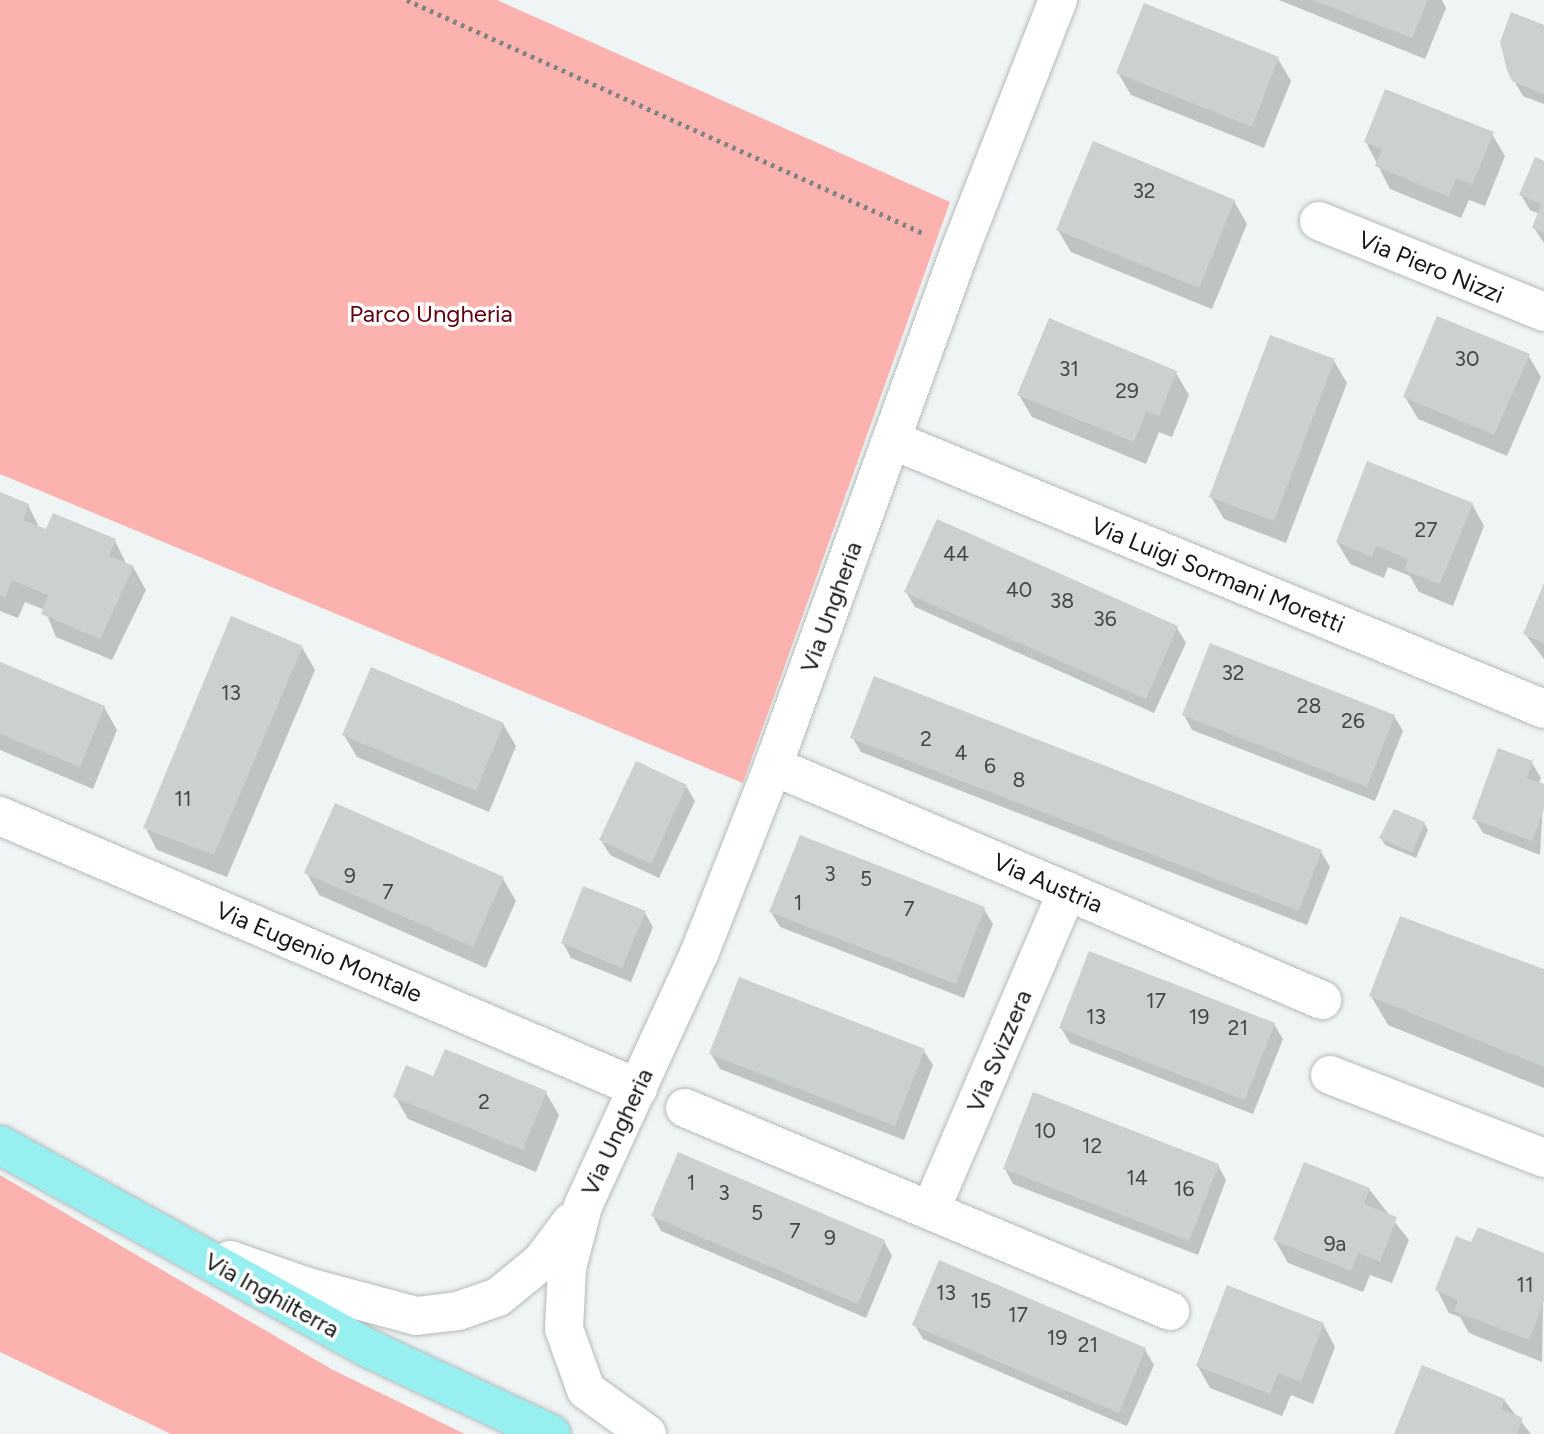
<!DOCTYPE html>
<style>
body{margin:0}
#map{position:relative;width:1544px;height:1434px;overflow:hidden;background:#eff4f4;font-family:Figtree,sans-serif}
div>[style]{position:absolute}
.green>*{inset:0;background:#fcb3b0}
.shadow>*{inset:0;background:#0003}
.building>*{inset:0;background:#cbd0d0}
.path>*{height:4.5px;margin-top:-2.25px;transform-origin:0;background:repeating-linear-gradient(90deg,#7f8383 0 3.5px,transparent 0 8.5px)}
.roads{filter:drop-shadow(0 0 2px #b5baba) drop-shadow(0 0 2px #b5baba)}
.minor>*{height:38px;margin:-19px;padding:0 19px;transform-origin:19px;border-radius:19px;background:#fff}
.primary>*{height:38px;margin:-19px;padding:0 19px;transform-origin:19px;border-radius:19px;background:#98efef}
span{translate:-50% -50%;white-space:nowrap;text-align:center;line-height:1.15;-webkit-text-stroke:7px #fff;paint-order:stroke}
.number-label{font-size:21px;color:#444747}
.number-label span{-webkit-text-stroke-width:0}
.street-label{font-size:24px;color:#171919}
.park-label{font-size:24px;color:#60000f}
</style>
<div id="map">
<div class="green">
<i style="clip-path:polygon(0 0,497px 0,950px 202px,743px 783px,0 474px)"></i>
<i style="clip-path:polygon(0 1175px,333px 1370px,465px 1434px,171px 1434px,0 1352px)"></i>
</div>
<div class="shadow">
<i style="clip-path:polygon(1279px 0,1442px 0,1446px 8px,1425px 59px)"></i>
<i style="clip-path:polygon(1544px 27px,1544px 104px,1523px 96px,1514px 81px)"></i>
<i style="clip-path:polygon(1278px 59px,1291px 81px,1264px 148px,1131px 95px,1118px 73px)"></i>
<i style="clip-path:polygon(1492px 134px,1505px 156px,1485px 206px,1469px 200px,1461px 218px,1390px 189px,1366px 142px)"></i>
<i style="clip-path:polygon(1544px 163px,1544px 243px,1534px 228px,1539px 214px,1530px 210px,1521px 195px)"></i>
<i style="clip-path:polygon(1234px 201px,1247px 224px,1212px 309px,1071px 252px,1058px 230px)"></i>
<i style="clip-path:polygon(1528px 355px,1541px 377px,1507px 456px,1418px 419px,1405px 397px)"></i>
<i style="clip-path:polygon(1334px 361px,1347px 383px,1286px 543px,1224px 519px,1211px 497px)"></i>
<i style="clip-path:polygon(1176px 373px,1189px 395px,1172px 437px,1159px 432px,1146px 464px,1032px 417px,1019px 395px)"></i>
<i style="clip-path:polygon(0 493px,28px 505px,40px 529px,115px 541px,127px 565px,133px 567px,146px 590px,112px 660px,56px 637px,45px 610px,25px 602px,18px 618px,0 611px)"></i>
<i style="clip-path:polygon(1472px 504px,1484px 526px,1453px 606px,1419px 592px,1410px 576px,1388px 567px,1384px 578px,1350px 564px,1337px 542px)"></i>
<i style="clip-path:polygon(1544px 588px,1544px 659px,1525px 634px)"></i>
<i style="clip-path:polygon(906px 592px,1177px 628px,1186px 643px,1154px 713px,915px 607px)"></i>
<i style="clip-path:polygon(302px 647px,315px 670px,227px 877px,157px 850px,145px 827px)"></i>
<i style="clip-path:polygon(0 662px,104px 707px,117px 730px,93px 789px,0 750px)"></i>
<i style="clip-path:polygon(1184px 715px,1394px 716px,1403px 731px,1375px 801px,1192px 730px)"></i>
<i style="clip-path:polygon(503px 724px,516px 746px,489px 812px,357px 757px,344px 735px)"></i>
<i style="clip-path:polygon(852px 737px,1321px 852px,1330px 867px,1307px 925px,861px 752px)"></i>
<i style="clip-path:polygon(1532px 763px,1541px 778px,1538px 784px,1544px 786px,1540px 855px,1483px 833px,1474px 818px)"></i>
<i style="clip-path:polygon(686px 786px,695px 801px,659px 878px,610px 855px,601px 840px)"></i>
<i style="clip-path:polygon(336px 805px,503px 879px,516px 901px,486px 968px,319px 895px,306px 872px)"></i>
<i style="clip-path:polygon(1424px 823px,1428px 830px,1416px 858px,1385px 845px,1381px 838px)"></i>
<i style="clip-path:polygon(984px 909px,993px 924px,964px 998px,780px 927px,771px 912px)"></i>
<i style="clip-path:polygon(645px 913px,653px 927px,631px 982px,571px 958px,563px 943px)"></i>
<i style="clip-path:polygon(1544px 971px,1544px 1088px,1388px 1025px,1371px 996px)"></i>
<i style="clip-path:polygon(1274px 1024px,1283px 1039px,1253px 1114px,1070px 1043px,1061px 1028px)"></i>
<i style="clip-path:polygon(924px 1051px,933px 1065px,904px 1140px,720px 1069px,711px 1054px)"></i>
<i style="clip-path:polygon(434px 1078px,546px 1093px,559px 1115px,536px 1172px,408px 1119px,395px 1096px)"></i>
<i style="clip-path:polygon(1218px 1165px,1226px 1180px,1198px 1255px,1013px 1184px,1005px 1169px)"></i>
<i style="clip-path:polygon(1369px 1189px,1409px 1240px,1392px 1283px,1370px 1275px,1363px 1292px,1288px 1263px,1275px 1240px)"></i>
<i style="clip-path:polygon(653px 1216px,884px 1241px,892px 1256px,866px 1318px,661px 1231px)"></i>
<i style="clip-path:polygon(1472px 1244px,1544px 1255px,1542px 1362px,1469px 1333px,1460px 1317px,1449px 1313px,1437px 1290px)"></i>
<i style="clip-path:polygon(914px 1324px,1145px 1350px,1154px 1365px,1127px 1426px,923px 1339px)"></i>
<i style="clip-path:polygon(1323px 1324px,1335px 1347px,1313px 1404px,1291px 1395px,1282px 1416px,1210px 1388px,1197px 1365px)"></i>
<i style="clip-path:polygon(1504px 1400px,1531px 1434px,1396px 1434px)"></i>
</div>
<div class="building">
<i style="clip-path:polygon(1312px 0,1428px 0,1412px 38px)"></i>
<i style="clip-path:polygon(1144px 3px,1279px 57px,1252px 127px,1116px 73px)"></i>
<i style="clip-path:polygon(1511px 12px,1544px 25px,1544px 94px,1512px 81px,1507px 70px,1500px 42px)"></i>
<i style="clip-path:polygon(1385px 89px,1494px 132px,1472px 185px,1456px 178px,1449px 197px,1375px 166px,1382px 149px,1364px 142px)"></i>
<i style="clip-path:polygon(1093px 141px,1235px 200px,1199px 288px,1056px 230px)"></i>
<i style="clip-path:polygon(1535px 157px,1544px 161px,1544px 233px,1532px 228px,1541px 204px,1519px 195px)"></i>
<i style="clip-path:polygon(1437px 316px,1530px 354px,1494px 435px,1403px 397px)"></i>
<i style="clip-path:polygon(1049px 318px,1177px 371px,1159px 416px,1146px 411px,1134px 442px,1017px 395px)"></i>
<i style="clip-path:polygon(1270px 335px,1335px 359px,1274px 521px,1209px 497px)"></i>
<i style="clip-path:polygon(1367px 461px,1473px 503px,1440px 584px,1404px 570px,1408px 559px,1376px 546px,1372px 557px,1336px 542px)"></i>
<i style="clip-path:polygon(0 492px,29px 504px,23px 520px,46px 529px,53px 513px,116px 539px,109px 556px,134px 566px,100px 639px,41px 614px,48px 595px,12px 580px,5px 597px,0 595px)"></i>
<i style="clip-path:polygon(937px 519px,1178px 626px,1146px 699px,904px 592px)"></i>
<i style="clip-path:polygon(1544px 583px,1544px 643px,1523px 634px)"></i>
<i style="clip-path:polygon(231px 616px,303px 646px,214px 855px,143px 828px)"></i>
<i style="clip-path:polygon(1210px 643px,1395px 715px,1367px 787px,1182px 715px)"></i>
<i style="clip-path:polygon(0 662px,105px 706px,80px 767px,0 734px)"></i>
<i style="clip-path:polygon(371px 667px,504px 723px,476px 791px,342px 735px)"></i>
<i style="clip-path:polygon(874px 676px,1322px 850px,1299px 911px,850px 738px)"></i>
<i style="clip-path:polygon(1498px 748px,1533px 761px,1527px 778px,1544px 784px,1544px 809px,1532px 841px,1472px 819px)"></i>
<i style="clip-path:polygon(636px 761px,687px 785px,651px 864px,599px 840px)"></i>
<i style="clip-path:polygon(335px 803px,504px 877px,473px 947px,304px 873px)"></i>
<i style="clip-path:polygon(1394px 809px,1425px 822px,1412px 852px,1379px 838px)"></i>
<i style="clip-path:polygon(800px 835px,985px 907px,956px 984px,769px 912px)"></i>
<i style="clip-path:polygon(583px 886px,646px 911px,622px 968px,561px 943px)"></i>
<i style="clip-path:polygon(1400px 916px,1544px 969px,1544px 1067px,1369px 996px)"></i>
<i style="clip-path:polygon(1089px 951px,1275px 1023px,1245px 1100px,1059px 1028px)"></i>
<i style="clip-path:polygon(739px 977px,925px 1049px,895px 1126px,709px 1054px)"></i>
<i style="clip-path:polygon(445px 1049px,547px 1091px,523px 1150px,393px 1097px,406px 1065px,433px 1076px)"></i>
<i style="clip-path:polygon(1033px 1092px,1219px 1164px,1189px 1241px,1003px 1169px)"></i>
<i style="clip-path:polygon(678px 1152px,885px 1240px,858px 1304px,651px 1216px)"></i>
<i style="clip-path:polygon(1304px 1162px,1370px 1188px,1364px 1204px,1397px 1217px,1380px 1262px,1358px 1253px,1351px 1271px,1273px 1240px)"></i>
<i style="clip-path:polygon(1478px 1227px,1544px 1253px,1544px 1301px,1529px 1340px,1454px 1311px,1458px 1300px,1435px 1290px,1456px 1236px,1471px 1242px)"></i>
<i style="clip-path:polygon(939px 1260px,1146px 1348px,1119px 1413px,912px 1325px)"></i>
<i style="clip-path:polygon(1227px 1285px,1324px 1323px,1301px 1382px,1278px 1373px,1270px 1394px,1196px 1366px)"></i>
<i style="clip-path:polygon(1422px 1365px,1505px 1399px,1501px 1409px,1523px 1418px,1517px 1434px,1394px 1434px)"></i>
</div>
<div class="path">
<i style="left:407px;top:0;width:566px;rotate:24.3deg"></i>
</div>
<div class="roads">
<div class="minor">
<i style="left:1319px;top:221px;width:243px;rotate:22deg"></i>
<i style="left:892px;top:440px;width:705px;rotate:22.42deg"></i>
<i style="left:773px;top:766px;width:597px;rotate:23.09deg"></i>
<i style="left:0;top:816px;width:694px;rotate:23.09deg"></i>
<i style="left:1330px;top:1075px;width:230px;rotate:21.2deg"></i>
<i style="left:685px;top:1108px;width:526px;rotate:22.71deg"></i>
<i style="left:931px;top:1209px;width:346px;rotate:-66.8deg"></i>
<i style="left:230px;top:1260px;width:83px;rotate:19.1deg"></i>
<i style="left:308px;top:1287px;width:112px;rotate:15deg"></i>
<i style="left:416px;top:1316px;width:42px;rotate:-6.8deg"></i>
<i style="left:458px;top:1311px;width:42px;rotate:-19.3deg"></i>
<i style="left:498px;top:1297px;width:55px;rotate:-39.1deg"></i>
<i style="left:541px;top:1262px;width:50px;rotate:-53.1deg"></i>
<i style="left:647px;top:1434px;width:75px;rotate:-144.2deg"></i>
<i style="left:586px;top:1390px;width:65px;rotate:-109.8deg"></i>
<i style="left:564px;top:1329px;width:61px;rotate:-87.2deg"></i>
<i style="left:567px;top:1268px;width:64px;rotate:-75.5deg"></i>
<i style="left:583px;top:1206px;width:277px;rotate:-65.3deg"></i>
<i style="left:699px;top:954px;width:202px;rotate:-68.5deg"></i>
<i style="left:773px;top:766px;width:549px;rotate:-70.08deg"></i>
<i style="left:960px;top:250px;width:269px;rotate:-68.6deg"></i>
</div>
<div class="primary">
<i style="left:0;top:1145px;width:425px;rotate:28.9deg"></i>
<i style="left:372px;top:1350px;width:198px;rotate:25.1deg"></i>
</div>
</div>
<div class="number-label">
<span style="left:1144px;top:191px">32</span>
<span style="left:1467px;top:359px">30</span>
<span style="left:1069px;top:369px">31</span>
<span style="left:1127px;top:391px">29</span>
<span style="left:1426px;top:530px">27</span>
<span style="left:956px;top:554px">44</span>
<span style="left:1019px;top:590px">40</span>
<span style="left:1062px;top:601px">38</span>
<span style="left:1105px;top:619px">36</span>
<span style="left:1233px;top:673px">32</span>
<span style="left:231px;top:693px">13</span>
<span style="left:1309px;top:706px">28</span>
<span style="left:1353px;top:721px">26</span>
<span style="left:926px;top:739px">2</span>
<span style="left:961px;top:753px">4</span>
<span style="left:990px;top:766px">6</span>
<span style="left:1019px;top:780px">8</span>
<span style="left:183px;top:799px">11</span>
<span style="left:830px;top:874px">3</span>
<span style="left:350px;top:876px">9</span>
<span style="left:866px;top:879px">5</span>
<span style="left:388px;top:892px">7</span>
<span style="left:798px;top:903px">1</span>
<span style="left:909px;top:909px">7</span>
<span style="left:1156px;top:1001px">17</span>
<span style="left:1096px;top:1017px">13</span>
<span style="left:1199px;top:1017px">19</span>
<span style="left:1238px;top:1028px">21</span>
<span style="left:484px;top:1102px">2</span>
<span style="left:1045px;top:1131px">10</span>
<span style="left:1092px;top:1146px">12</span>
<span style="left:1137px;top:1178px">14</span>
<span style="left:691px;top:1183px">1</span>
<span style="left:1184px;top:1189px">16</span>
<span style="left:724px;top:1193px">3</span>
<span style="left:757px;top:1213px">5</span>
<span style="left:795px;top:1231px">7</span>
<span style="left:830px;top:1238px">9</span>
<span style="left:1335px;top:1244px">9a</span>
<span style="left:1525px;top:1285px">11</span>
<span style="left:946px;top:1293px">13</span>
<span style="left:981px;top:1301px">15</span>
<span style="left:1018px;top:1315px">17</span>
<span style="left:1057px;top:1338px">19</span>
<span style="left:1088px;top:1345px">21</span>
</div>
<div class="street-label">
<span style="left:1431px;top:267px;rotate:22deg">Via Piero Nizzi</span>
<span style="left:1218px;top:575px;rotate:22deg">Via Luigi Sormani Moretti</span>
<span style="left:831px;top:607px;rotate:-70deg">Via Ungheria</span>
<span style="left:1048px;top:883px;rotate:23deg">Via Austria</span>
<span style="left:319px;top:952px;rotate:23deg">Via Eugenio Montale</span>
<span style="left:999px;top:1051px;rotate:-67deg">Via Svizzera</span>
<span style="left:617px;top:1132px;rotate:-65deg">Via Ungheria</span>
<span style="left:272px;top:1295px;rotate:29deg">Via Inghilterra</span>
</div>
<div class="park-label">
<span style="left:431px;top:314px">Parco Ungheria</span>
</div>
</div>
